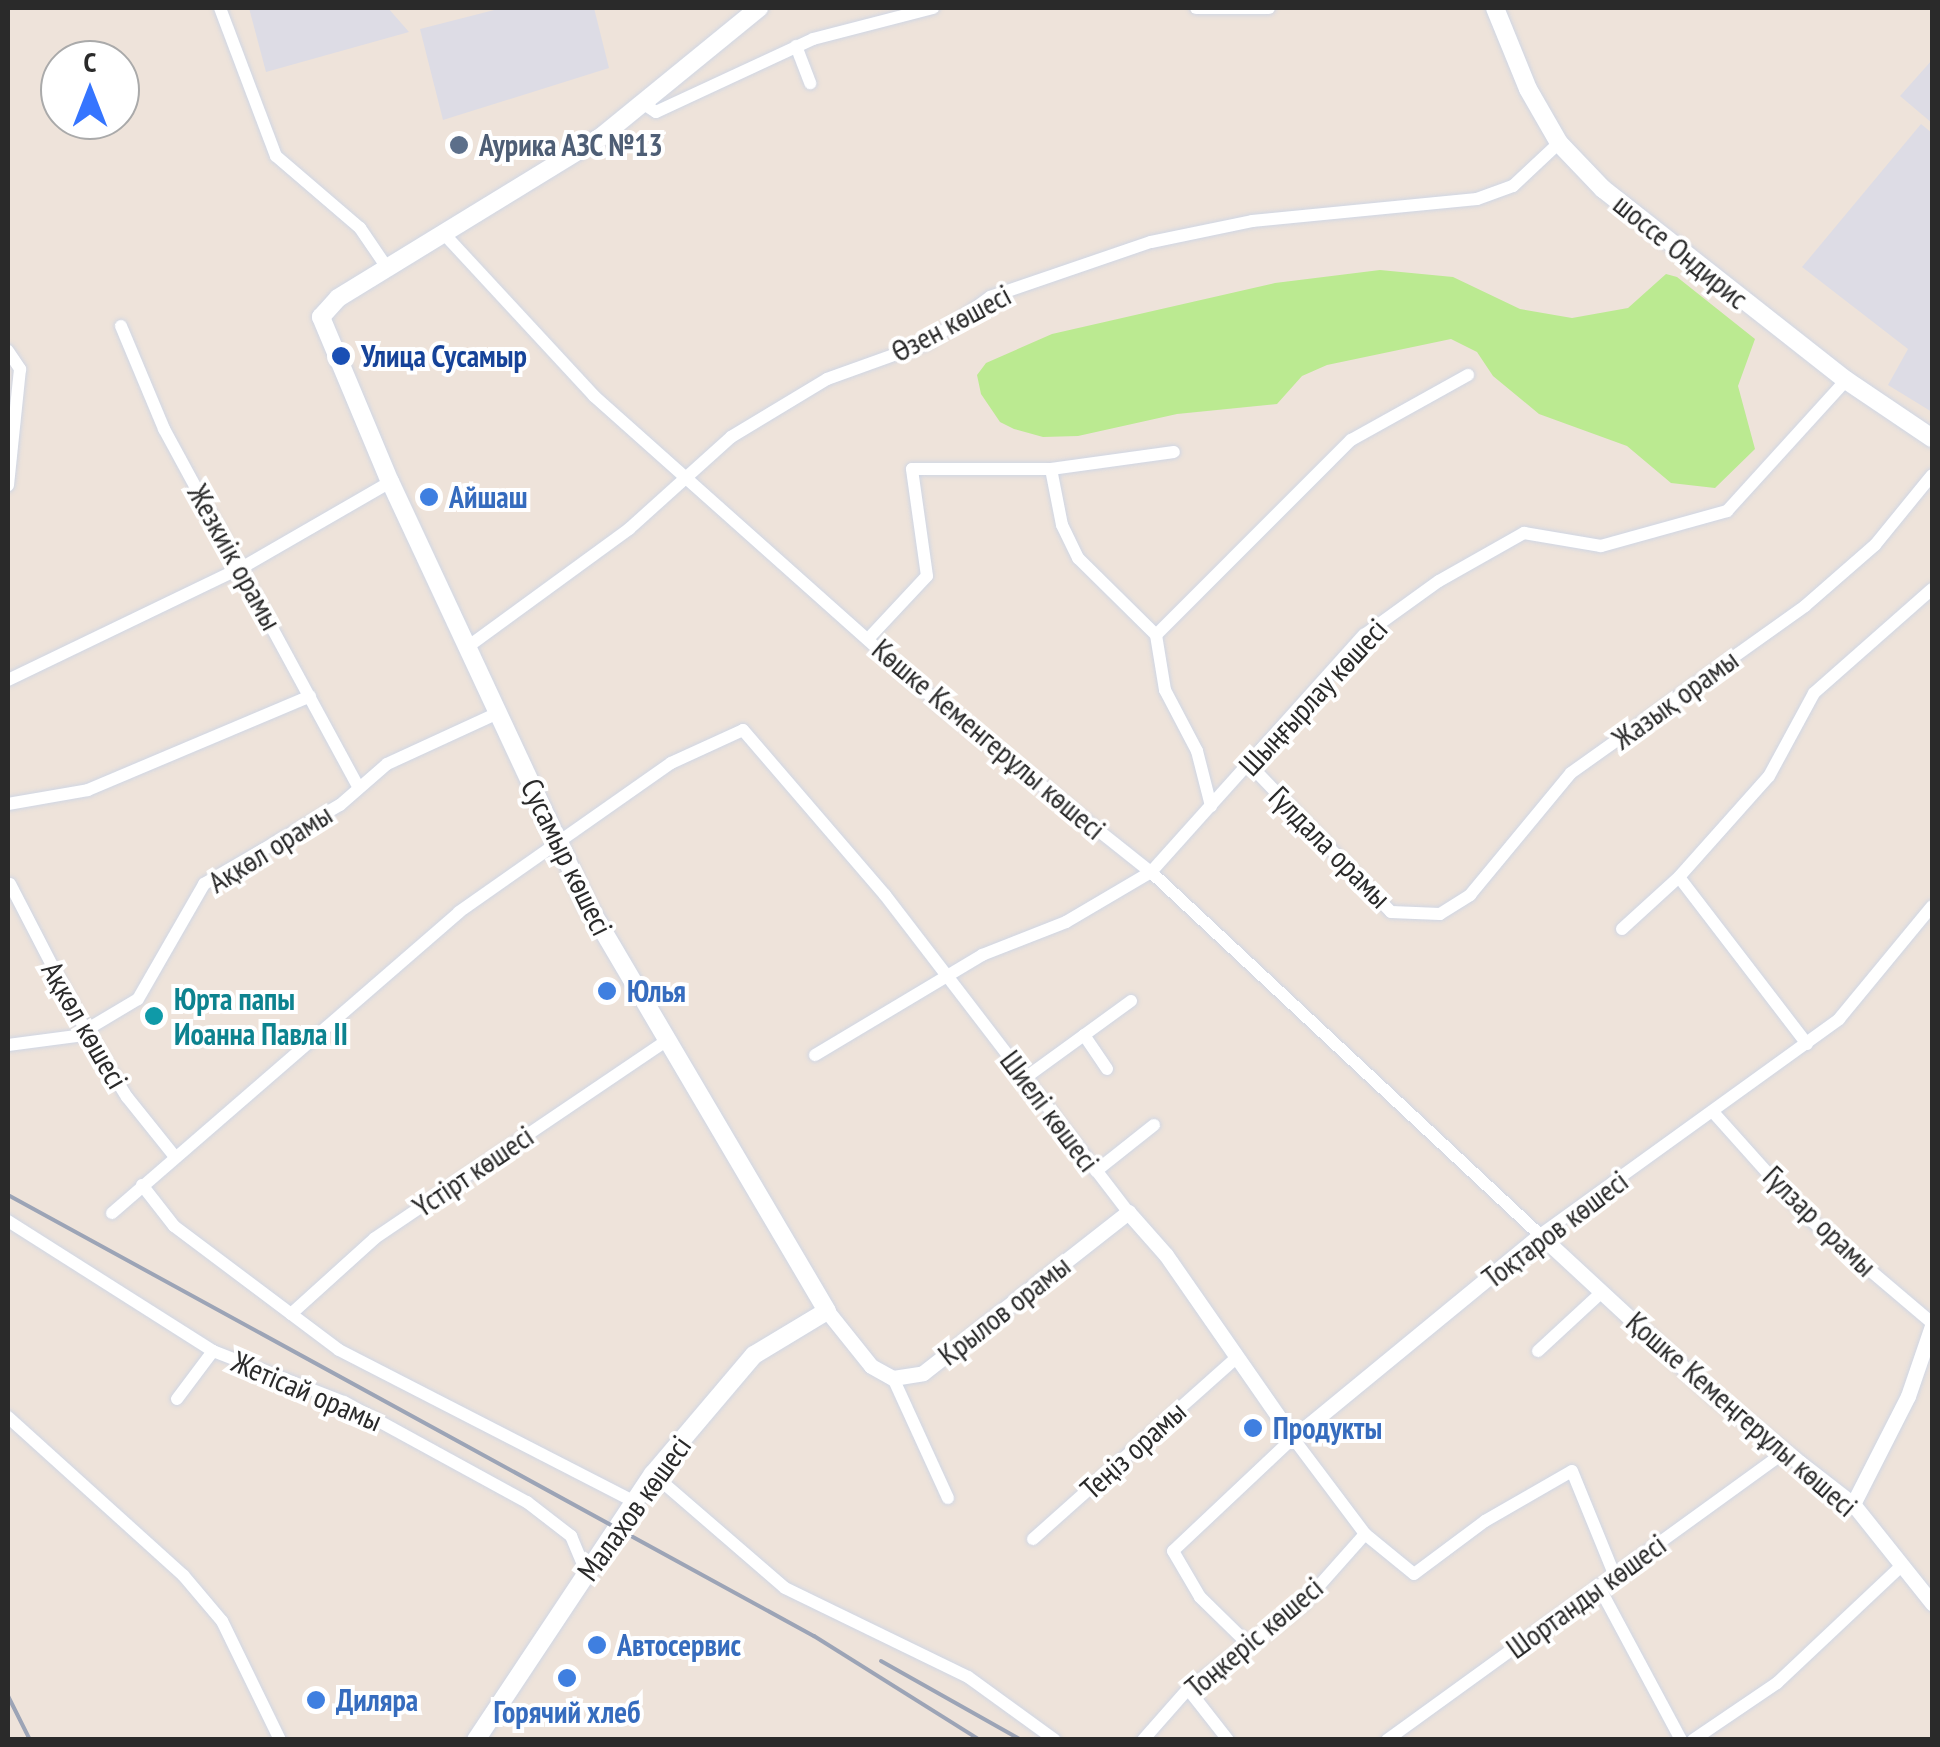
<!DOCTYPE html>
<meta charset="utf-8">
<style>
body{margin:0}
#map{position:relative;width:1940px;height:1747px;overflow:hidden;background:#eee3da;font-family:"PT Sans Narrow",sans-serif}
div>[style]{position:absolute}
.industrial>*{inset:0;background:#dddce5}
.green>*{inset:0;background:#bbea91}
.roads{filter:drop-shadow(0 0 2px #cfd6e4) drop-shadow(0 0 2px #cfd6e4)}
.minor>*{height:12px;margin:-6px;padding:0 6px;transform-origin:6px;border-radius:6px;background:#fff}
.tertiary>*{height:15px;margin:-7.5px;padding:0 7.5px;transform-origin:7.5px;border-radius:7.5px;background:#fff}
.secondary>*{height:18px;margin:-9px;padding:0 9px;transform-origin:9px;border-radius:9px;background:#fff}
.rail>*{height:4px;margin:-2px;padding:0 2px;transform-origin:2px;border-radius:2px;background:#9ca4b6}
.dots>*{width:28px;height:28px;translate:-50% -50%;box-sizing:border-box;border:5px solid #fff;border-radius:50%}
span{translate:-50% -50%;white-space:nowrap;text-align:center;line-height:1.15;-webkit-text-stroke:8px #fff;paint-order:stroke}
.service-label{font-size:30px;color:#4e5e75;font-weight:700}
.left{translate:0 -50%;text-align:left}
.street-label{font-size:30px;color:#2a2a2a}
.transit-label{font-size:30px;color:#164399;font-weight:700}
.shop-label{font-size:30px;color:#366cbe;font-weight:700}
.culture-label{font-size:30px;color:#0d838f;font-weight:700}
.frame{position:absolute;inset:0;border:10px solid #2a2a2a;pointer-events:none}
.north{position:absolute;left:40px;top:40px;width:100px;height:100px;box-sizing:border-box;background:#fff;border:2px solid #aaa;border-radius:50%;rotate:0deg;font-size:28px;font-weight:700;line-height:40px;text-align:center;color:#2a2a2a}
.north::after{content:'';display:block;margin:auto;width:35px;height:45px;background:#3675ff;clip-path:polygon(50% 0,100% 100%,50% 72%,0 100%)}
</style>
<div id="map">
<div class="industrial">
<i style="clip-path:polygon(249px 8px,388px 8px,409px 32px,266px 72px)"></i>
<i style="clip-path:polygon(502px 8px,594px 8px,609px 68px,443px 120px,420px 29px)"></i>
<i style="clip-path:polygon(1932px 60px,1932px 123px,1900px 96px)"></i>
<i style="clip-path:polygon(1921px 124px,1932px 133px,1932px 412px,1888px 385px,1908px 349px,1802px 267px)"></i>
</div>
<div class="green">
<i style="clip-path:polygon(1380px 270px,1453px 277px,1520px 309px,1572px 318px,1628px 308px,1666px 274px,1677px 277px,1755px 339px,1738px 386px,1755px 449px,1715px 488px,1671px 483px,1627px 446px,1539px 414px,1493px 376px,1477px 352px,1451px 339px,1327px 365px,1302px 376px,1277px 404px,1177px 414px,1078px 436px,1043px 437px,1014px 429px,1000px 422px,981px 394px,977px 375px,986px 363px,1052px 334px,1275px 283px)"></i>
</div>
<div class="roads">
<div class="minor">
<i style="left:220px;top:8px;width:158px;rotate:69.3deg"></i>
<i style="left:276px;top:156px;width:111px;rotate:40.6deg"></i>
<i style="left:360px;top:228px;width:50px;rotate:55.7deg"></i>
<i style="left:1196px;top:8px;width:73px"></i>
<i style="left:796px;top:46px;width:40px;rotate:69deg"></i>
<i style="left:644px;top:104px;width:14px;rotate:34deg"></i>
<i style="left:656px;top:112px;width:173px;rotate:-24.9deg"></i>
<i style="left:813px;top:39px;width:124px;rotate:-14.5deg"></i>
<i style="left:446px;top:236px;width:218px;rotate:47.2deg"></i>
<i style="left:594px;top:396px;width:466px;rotate:41.7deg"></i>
<i style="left:942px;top:706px;width:267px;rotate:38.5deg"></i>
<i style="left:1151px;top:872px;width:532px;rotate:43.02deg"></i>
<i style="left:1540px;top:1235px;width:369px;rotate:-35.8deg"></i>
<i style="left:1839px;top:1019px;width:146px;rotate:-50.5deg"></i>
<i style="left:121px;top:326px;width:112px;rotate:67.3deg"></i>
<i style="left:164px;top:429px;width:404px;rotate:61.5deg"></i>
<i style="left:8px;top:351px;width:22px;rotate:56deg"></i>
<i style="left:20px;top:369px;width:117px;rotate:95.9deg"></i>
<i style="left:1051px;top:469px;width:124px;rotate:-7.9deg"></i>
<i style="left:1156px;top:635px;width:276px;rotate:-45deg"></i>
<i style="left:1351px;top:440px;width:134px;rotate:-29.1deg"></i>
<i style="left:868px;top:639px;width:86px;rotate:-46.9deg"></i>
<i style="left:927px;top:576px;width:108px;rotate:-98deg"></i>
<i style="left:912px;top:469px;width:139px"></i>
<i style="left:1051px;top:469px;width:57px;rotate:78.9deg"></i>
<i style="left:1062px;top:525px;width:37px;rotate:64deg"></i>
<i style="left:1078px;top:558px;width:110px;rotate:44.6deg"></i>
<i style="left:1156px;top:635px;width:56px;rotate:80.7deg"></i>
<i style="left:1165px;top:690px;width:69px;rotate:62.3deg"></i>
<i style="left:1197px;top:751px;width:57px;rotate:75.7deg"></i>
<i style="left:466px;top:648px;width:202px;rotate:-36.1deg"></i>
<i style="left:629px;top:529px;width:137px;rotate:-42deg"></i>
<i style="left:731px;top:437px;width:112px;rotate:-31.1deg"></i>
<i style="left:827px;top:379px;width:106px;rotate:-19.8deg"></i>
<i style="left:927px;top:343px;width:78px;rotate:-36.1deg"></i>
<i style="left:990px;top:297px;width:170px;rotate:-18.9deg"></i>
<i style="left:1151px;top:242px;width:103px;rotate:-11.7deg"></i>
<i style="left:1252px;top:221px;width:226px;rotate:-5.6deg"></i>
<i style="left:1477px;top:199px;width:38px;rotate:-20deg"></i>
<i style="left:1513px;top:186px;width:63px;rotate:-43.1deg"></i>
<i style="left:8px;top:680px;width:261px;rotate:-25.7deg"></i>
<i style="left:243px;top:567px;width:170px;rotate:-30deg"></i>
<i style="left:1249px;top:764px;width:205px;rotate:46.2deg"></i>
<i style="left:1391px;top:912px;width:49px;rotate:2.3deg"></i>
<i style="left:1440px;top:914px;width:36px;rotate:-32deg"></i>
<i style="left:1470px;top:895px;width:158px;rotate:-50.4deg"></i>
<i style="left:1571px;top:773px;width:287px;rotate:-35.5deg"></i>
<i style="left:1805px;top:606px;width:93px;rotate:-41.1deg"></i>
<i style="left:1875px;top:545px;width:90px;rotate:-50.8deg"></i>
<i style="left:8px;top:804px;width:81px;rotate:-9.9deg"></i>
<i style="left:88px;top:790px;width:241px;rotate:-22.9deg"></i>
<i style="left:10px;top:884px;width:165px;rotate:62.7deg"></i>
<i style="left:86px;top:1031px;width:78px;rotate:58.2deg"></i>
<i style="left:127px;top:1097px;width:77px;rotate:51.3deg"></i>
<i style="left:1622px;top:929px;width:77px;rotate:-42.4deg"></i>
<i style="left:1084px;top:1035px;width:41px;rotate:55.9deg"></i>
<i style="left:1807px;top:1044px;width:210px;rotate:-127.5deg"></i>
<i style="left:1679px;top:877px;width:135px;rotate:-48.3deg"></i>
<i style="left:1769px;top:776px;width:94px;rotate:-61.5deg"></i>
<i style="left:1814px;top:693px;width:157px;rotate:-41.4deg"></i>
<i style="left:8px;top:1045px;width:69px;rotate:-7.5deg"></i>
<i style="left:76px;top:1036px;width:72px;rotate:-30.8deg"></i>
<i style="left:138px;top:999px;width:133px;rotate:-60.1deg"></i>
<i style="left:204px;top:884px;width:157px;rotate:-30.2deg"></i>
<i style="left:340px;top:805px;width:62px;rotate:-41.1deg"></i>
<i style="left:387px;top:764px;width:122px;rotate:-24.7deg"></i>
<i style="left:815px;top:1055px;width:195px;rotate:-30.9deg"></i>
<i style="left:982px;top:955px;width:90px;rotate:-21.4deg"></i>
<i style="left:1066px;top:922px;width:99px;rotate:-30.5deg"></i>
<i style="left:1151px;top:872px;width:319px;rotate:-48.1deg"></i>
<i style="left:1364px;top:635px;width:92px;rotate:-35.8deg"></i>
<i style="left:1439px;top:581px;width:98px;rotate:-29.5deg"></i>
<i style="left:1524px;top:533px;width:78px;rotate:9.6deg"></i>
<i style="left:1601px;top:546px;width:131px;rotate:-15.5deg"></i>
<i style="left:1727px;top:511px;width:177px;rotate:-47.7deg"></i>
<i style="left:1025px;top:1078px;width:131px;rotate:-36deg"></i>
<i style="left:1713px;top:1112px;width:140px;rotate:48.2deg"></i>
<i style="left:1806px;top:1216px;width:165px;rotate:40.3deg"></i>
<i style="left:1096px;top:1171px;width:74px;rotate:-38.4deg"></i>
<i style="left:142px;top:1185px;width:52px;rotate:52deg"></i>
<i style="left:174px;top:1226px;width:206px;rotate:36.9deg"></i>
<i style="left:339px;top:1350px;width:333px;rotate:27.2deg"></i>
<i style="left:112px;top:1213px;width:459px;rotate:-40.9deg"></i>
<i style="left:459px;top:912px;width:259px;rotate:-35.1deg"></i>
<i style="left:671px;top:763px;width:79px;rotate:-24.6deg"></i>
<i style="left:743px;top:730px;width:218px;rotate:49.3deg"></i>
<i style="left:885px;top:895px;width:399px;rotate:52.5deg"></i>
<i style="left:8px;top:1221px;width:243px;rotate:32.4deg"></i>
<i style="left:213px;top:1351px;width:141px;rotate:21.3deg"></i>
<i style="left:344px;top:1402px;width:209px;rotate:28.7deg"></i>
<i style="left:527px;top:1502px;width:56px;rotate:37.7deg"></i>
<i style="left:571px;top:1536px;width:41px;rotate:67.2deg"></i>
<i style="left:291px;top:1314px;width:113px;rotate:-42.1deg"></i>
<i style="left:375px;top:1238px;width:351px;rotate:-34.1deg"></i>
<i style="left:1538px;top:1351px;width:87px;rotate:-42.7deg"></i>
<i style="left:893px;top:1378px;width:132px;rotate:65.4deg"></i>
<i style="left:177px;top:1399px;width:60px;rotate:-53.1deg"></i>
<i style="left:8px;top:1417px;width:236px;rotate:42.1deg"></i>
<i style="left:183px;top:1575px;width:60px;rotate:49.7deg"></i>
<i style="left:222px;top:1621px;width:132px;rotate:64deg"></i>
<i style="left:653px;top:1474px;width:174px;rotate:40.8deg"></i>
<i style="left:785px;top:1588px;width:203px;rotate:25.9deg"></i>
<i style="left:968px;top:1677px;width:107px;rotate:35.9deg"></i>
<i style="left:1033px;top:1539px;width:269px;rotate:-41.7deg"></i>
<i style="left:1598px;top:1585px;width:176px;rotate:61.8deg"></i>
<i style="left:1248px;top:1644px;width:67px;rotate:-135.6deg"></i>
<i style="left:1200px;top:1597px;width:53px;rotate:-120.4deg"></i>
<i style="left:1173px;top:1551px;width:165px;rotate:-43.3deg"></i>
<i style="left:1293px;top:1438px;width:120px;rotate:53.1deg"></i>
<i style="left:1365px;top:1534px;width:63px;rotate:39.2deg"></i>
<i style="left:1414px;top:1574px;width:89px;rotate:-36.7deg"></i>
<i style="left:1485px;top:1521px;width:100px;rotate:-29.9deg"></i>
<i style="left:1572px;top:1471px;width:111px;rotate:67.8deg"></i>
<i style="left:1188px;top:1689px;width:65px;rotate:51.9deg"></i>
<i style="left:1143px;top:1740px;width:68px;rotate:-48.6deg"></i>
<i style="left:1188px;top:1689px;width:142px;rotate:-36.4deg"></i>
<i style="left:1302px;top:1605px;width:95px;rotate:-48.4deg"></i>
<i style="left:1387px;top:1740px;width:490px;rotate:-35.9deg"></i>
<i style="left:1693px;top:1740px;width:102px;rotate:-34.2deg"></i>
<i style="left:1777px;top:1683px;width:170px;rotate:-43.3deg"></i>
</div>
<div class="tertiary">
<i style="left:827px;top:1311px;width:70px;rotate:51.3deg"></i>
<i style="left:871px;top:1366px;width:25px;rotate:29deg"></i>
<i style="left:893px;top:1378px;width:30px;rotate:-9deg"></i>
<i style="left:923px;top:1373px;width:261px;rotate:-38.1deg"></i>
<i style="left:1128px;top:1212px;width:57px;rotate:48.5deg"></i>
<i style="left:1166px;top:1255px;width:223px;rotate:55.2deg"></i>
<i style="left:1293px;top:1438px;width:320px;rotate:-39.4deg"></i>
<i style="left:1540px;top:1235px;width:238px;rotate:42.8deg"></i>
<i style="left:1715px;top:1397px;width:175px;rotate:37.8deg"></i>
<i style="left:1853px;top:1504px;width:127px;rotate:51.4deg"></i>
<i style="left:1853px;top:1504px;width:121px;rotate:-63deg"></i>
<i style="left:1908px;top:1396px;width:74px;rotate:-71.1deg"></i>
</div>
<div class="secondary">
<i style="left:1495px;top:8px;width:87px;rotate:67.8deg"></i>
<i style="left:1528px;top:89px;width:62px;rotate:60.1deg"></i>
<i style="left:1559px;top:143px;width:64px;rotate:46.3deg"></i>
<i style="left:1603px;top:189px;width:309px;rotate:38.2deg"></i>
<i style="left:1846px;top:380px;width:104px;rotate:34deg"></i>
<i style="left:476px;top:1740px;width:320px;rotate:-56.4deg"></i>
<i style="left:653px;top:1474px;width:156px;rotate:-49.7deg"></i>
<i style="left:754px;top:1355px;width:85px;rotate:-31.1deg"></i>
<i style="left:827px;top:1311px;width:470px;rotate:-120.5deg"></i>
<i style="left:588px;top:906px;width:468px;rotate:-115deg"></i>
<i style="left:390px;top:482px;width:179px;rotate:-112.7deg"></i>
<i style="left:321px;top:317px;width:25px;rotate:-48deg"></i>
<i style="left:338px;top:298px;width:310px;rotate:-31.5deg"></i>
<i style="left:602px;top:136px;width:203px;rotate:-39.2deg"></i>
</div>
</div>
<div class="rail">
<i style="left:8px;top:1195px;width:919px;rotate:28.69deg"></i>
<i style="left:814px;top:1636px;width:196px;rotate:32.1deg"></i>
<i style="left:881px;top:1661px;width:161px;rotate:29.4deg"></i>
<i style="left:8px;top:1696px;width:49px;rotate:63.4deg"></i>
</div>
<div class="dots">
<i style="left:459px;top:145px;background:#5c6f8a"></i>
<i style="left:341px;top:356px;background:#1a4fb4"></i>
<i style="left:429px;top:497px;background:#3f7fe0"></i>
<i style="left:607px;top:991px;background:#3f7fe0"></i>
<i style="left:154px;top:1016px;background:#0f9aa8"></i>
<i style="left:1253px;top:1428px;background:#3f7fe0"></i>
<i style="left:597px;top:1645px;background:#3f7fe0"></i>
<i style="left:567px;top:1678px;background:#3f7fe0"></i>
<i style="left:316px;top:1700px;background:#3f7fe0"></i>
</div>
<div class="service-label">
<span class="left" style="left:479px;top:145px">Аурика АЗС №13</span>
</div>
<div class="street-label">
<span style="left:1681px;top:251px;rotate:39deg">шоссе Ондирис</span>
<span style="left:951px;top:323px;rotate:-28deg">Өзен көшесі</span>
<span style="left:235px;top:557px;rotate:61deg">Жезкиік орамы</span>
<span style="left:1313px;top:697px;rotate:-47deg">Шыңғырлау көшесі</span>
<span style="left:1675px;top:699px;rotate:-36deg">Жазық орамы</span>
<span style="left:989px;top:739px;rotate:40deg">Көшке Кеменгерұлы көшесі</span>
<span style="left:1330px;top:847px;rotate:45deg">Гүлдала орамы</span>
<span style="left:270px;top:848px;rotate:-32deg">Ақкөл орамы</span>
<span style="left:567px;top:857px;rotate:64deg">Сусамыр көшесі</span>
<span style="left:85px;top:1025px;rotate:60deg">Ақкөл көшесі</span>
<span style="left:1050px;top:1111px;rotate:53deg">Шиелі көшесі</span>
<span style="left:473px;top:1171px;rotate:-34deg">Үстірт көшесі</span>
<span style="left:1820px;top:1221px;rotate:44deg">Гүлзар орамы</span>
<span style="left:1555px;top:1229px;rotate:-37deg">Тоқтаров көшесі</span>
<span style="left:1004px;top:1310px;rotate:-38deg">Крылов орамы</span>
<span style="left:307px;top:1391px;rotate:23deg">Жетісай орамы</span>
<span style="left:1742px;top:1414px;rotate:41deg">Қошке Кемеңгерұлы көшесі</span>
<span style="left:1133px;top:1450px;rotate:-42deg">Теңіз орамы</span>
<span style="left:634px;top:1508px;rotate:-54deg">Малахов көшесі</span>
<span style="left:1586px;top:1596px;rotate:-36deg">Шортанды көшесі</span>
<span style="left:1254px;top:1637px;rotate:-40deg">Тоңкерiс көшесі</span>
</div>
<div class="transit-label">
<span class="left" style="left:361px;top:356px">Улица Сусамыр</span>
</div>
<div class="shop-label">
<span class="left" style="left:449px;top:497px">Айшаш</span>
<span class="left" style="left:627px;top:991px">Юлья</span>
<span class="left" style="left:1273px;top:1428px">Продукты</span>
<span class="left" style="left:617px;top:1645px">Автосервис</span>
<span class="left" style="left:336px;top:1700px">Диляра</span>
<span style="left:567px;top:1712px">Горячий хлеб</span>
</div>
<div class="culture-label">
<span class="left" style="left:174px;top:1016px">Юрта папы<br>Иоанна Павла II</span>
</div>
<div class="frame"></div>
<div class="north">С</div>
</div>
